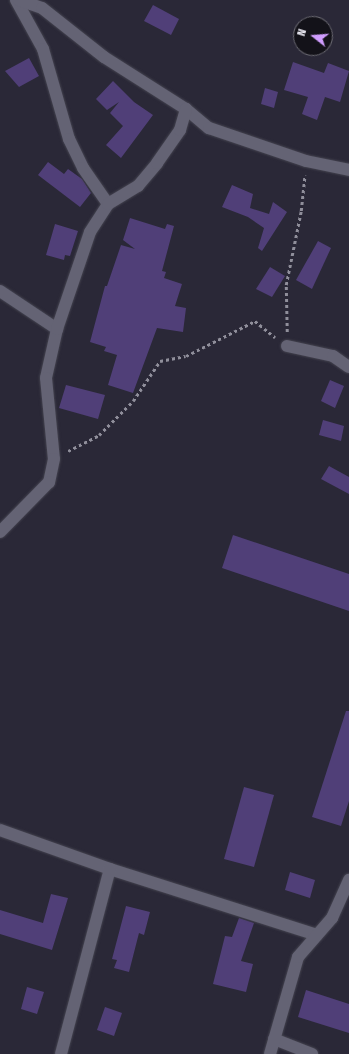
<!DOCTYPE html>
<style>
body{margin:0}
#map{position:relative;width:349px;height:1054px;overflow:hidden;background:#2a2837;font-family:"Fira Sans Condensed",sans-serif}
div>[style]{position:absolute}
.building>*{inset:0;background:#503f78}
.path>*{height:2.5px;margin-top:-1.25px;transform-origin:0;background:repeating-linear-gradient(90deg,#908f9b 0 3px,transparent 0 6px)}
.roads{filter:drop-shadow(0 0 1px #44434f) drop-shadow(0 0 1px #44434f)}
.minor>*{height:12px;margin:-6px;padding:0 6px;transform-origin:6px;border-radius:6px;background:#646374}
span{translate:-50% -50%;white-space:nowrap;text-align:center;line-height:1.15;-webkit-text-stroke:3px #131219;paint-order:stroke}
.north{position:absolute;left:293px;top:16px;width:40px;height:40px;box-sizing:border-box;background:#131219;border:1px solid #6d6c74;border-radius:50%;rotate:287deg;font-size:11px;font-weight:700;line-height:16px;text-align:center;color:#f4f3fd}
.north::after{content:'';display:block;margin:auto;width:14px;height:18px;background:#d09dfe;clip-path:polygon(50% 0,100% 100%,50% 72%,0 100%)}
</style>
<div id="map">
<div class="building">
<i style="clip-path:polygon(153px 5px,179px 19px,171px 35px,144px 21px)"></i>
<i style="clip-path:polygon(29px 58px,39px 76px,19px 87px,5px 71px)"></i>
<i style="clip-path:polygon(293px 62px,324px 73px,328px 63px,349px 71px,340px 102px,325px 97px,317px 120px,302px 114px,308px 97px,284px 90px)"></i>
<i style="clip-path:polygon(113px 81px,134px 102px,153px 115px,121px 158px,106px 145px,123px 126px,110px 113px,119px 102px,107px 110px,96px 99px)"></i>
<i style="clip-path:polygon(265px 88px,278px 92px,274px 108px,261px 104px)"></i>
<i style="clip-path:polygon(48px 162px,64px 174px,68px 169px,82px 179px,91px 193px,80px 207px,38px 175px)"></i>
<i style="clip-path:polygon(232px 185px,253px 194px,250px 208px,269px 214px,273px 202px,287px 212px,262px 251px,258px 248px,264px 228px,248px 217px,222px 207px)"></i>
<i style="clip-path:polygon(130px 218px,165px 229px,167px 224px,174px 226px,162px 271px,166px 272px,164px 278px,182px 284px,175px 306px,186px 308px,183px 332px,157px 328px,133px 393px,108px 385px,117px 355px,104px 351px,106px 347px,90px 342px,105px 286px,107px 286px,121px 245px,135px 249px,123px 240px)"></i>
<i style="clip-path:polygon(55px 224px,78px 231px,70px 256px,65px 255px,64px 260px,46px 255px)"></i>
<i style="clip-path:polygon(318px 241px,331px 248px,312px 289px,296px 280px)"></i>
<i style="clip-path:polygon(270px 267px,285px 276px,272px 297px,256px 289px)"></i>
<i style="clip-path:polygon(330px 380px,344px 386px,335px 408px,321px 401px)"></i>
<i style="clip-path:polygon(66px 385px,105px 395px,98px 419px,59px 408px)"></i>
<i style="clip-path:polygon(323px 420px,344px 426px,341px 441px,319px 435px)"></i>
<i style="clip-path:polygon(329px 466px,349px 477px,349px 494px,321px 479px)"></i>
<i style="clip-path:polygon(233px 535px,349px 574px,349px 611px,222px 568px)"></i>
<i style="clip-path:polygon(346px 711px,349px 711px,349px 801px,341px 826px,312px 817px)"></i>
<i style="clip-path:polygon(244px 787px,274px 795px,254px 867px,224px 859px)"></i>
<i style="clip-path:polygon(290px 872px,315px 880px,310px 898px,285px 890px)"></i>
<i style="clip-path:polygon(51px 894px,68px 898px,52px 950px,0 934px,0 910px,43px 923px)"></i>
<i style="clip-path:polygon(126px 906px,150px 912px,144px 935px,139px 933px,129px 972px,114px 968px,117px 960px,112px 959px)"></i>
<i style="clip-path:polygon(239px 918px,254px 923px,241px 961px,253px 964px,246px 992px,213px 984px,225px 936px,232px 937px)"></i>
<i style="clip-path:polygon(27px 987px,44px 992px,37px 1014px,21px 1009px)"></i>
<i style="clip-path:polygon(306px 990px,349px 1004px,349px 1033px,298px 1017px)"></i>
<i style="clip-path:polygon(105px 1007px,122px 1013px,114px 1036px,97px 1030px)"></i>
</div>
<div class="path">
<i style="left:287px;top:332px;width:47px;rotate:-91.2deg"></i>
<i style="left:286px;top:285px;width:76px;rotate:-78.5deg"></i>
<i style="left:301px;top:211px;width:36px;rotate:-84deg"></i>
<i style="left:68px;top:451px;width:35px;rotate:-27deg"></i>
<i style="left:99px;top:435px;width:48px;rotate:-45deg"></i>
<i style="left:133px;top:401px;width:48px;rotate:-56deg"></i>
<i style="left:160px;top:361px;width:26px;rotate:-11deg"></i>
<i style="left:186px;top:356px;width:77px;rotate:-26.9deg"></i>
<i style="left:255px;top:321px;width:26px;rotate:39deg"></i>
</div>
<div class="roads">
<div class="minor">
<i style="left:16px;top:0;width:56px;rotate:61.1deg"></i>
<i style="left:43px;top:49px;width:94px;rotate:73.9deg"></i>
<i style="left:69px;top:139px;width:32px;rotate:64deg"></i>
<i style="left:83px;top:168px;width:44px;rotate:55.2deg"></i>
<i style="left:19px;top:0;width:24px;rotate:19deg"></i>
<i style="left:42px;top:8px;width:79px;rotate:38.3deg"></i>
<i style="left:104px;top:57px;width:97px;rotate:32.4deg"></i>
<i style="left:186px;top:109px;width:30px;rotate:40deg"></i>
<i style="left:209px;top:128px;width:102px;rotate:18.8deg"></i>
<i style="left:306px;top:161px;width:44px;rotate:11.8deg"></i>
<i style="left:0;top:291px;width:69px;rotate:33.7deg"></i>
<i style="left:57px;top:329px;width:50px;rotate:102.7deg"></i>
<i style="left:46px;top:378px;width:81px;rotate:84.4deg"></i>
<i style="left:54px;top:459px;width:24px;rotate:102deg"></i>
<i style="left:49px;top:482px;width:70px;rotate:134.4deg"></i>
<i style="left:57px;top:329px;width:102px;rotate:-71.2deg"></i>
<i style="left:90px;top:232px;width:33px;rotate:-57deg"></i>
<i style="left:108px;top:204px;width:35px;rotate:-31deg"></i>
<i style="left:138px;top:186px;width:30px;rotate:-50deg"></i>
<i style="left:157px;top:163px;width:40px;rotate:-55.1deg"></i>
<i style="left:180px;top:130px;width:22px;rotate:-74deg"></i>
<i style="left:287px;top:346px;width:47px;rotate:12.3deg"></i>
<i style="left:333px;top:356px;width:19px;rotate:35deg"></i>
<i style="left:0;top:830px;width:117px;rotate:19.5deg"></i>
<i style="left:110px;top:869px;width:217px;rotate:17.7deg"></i>
<i style="left:274px;top:1039px;width:41px;rotate:21.5deg"></i>
<i style="left:61px;top:1054px;width:191px;rotate:-75.2deg"></i>
<i style="left:270px;top:1054px;width:101px;rotate:-73.9deg"></i>
<i style="left:298px;top:957px;width:52px;rotate:-48.9deg"></i>
<i style="left:332px;top:918px;width:42px;rotate:-65.9deg"></i>
</div>
</div>
<div class="north">N</div>
</div>
